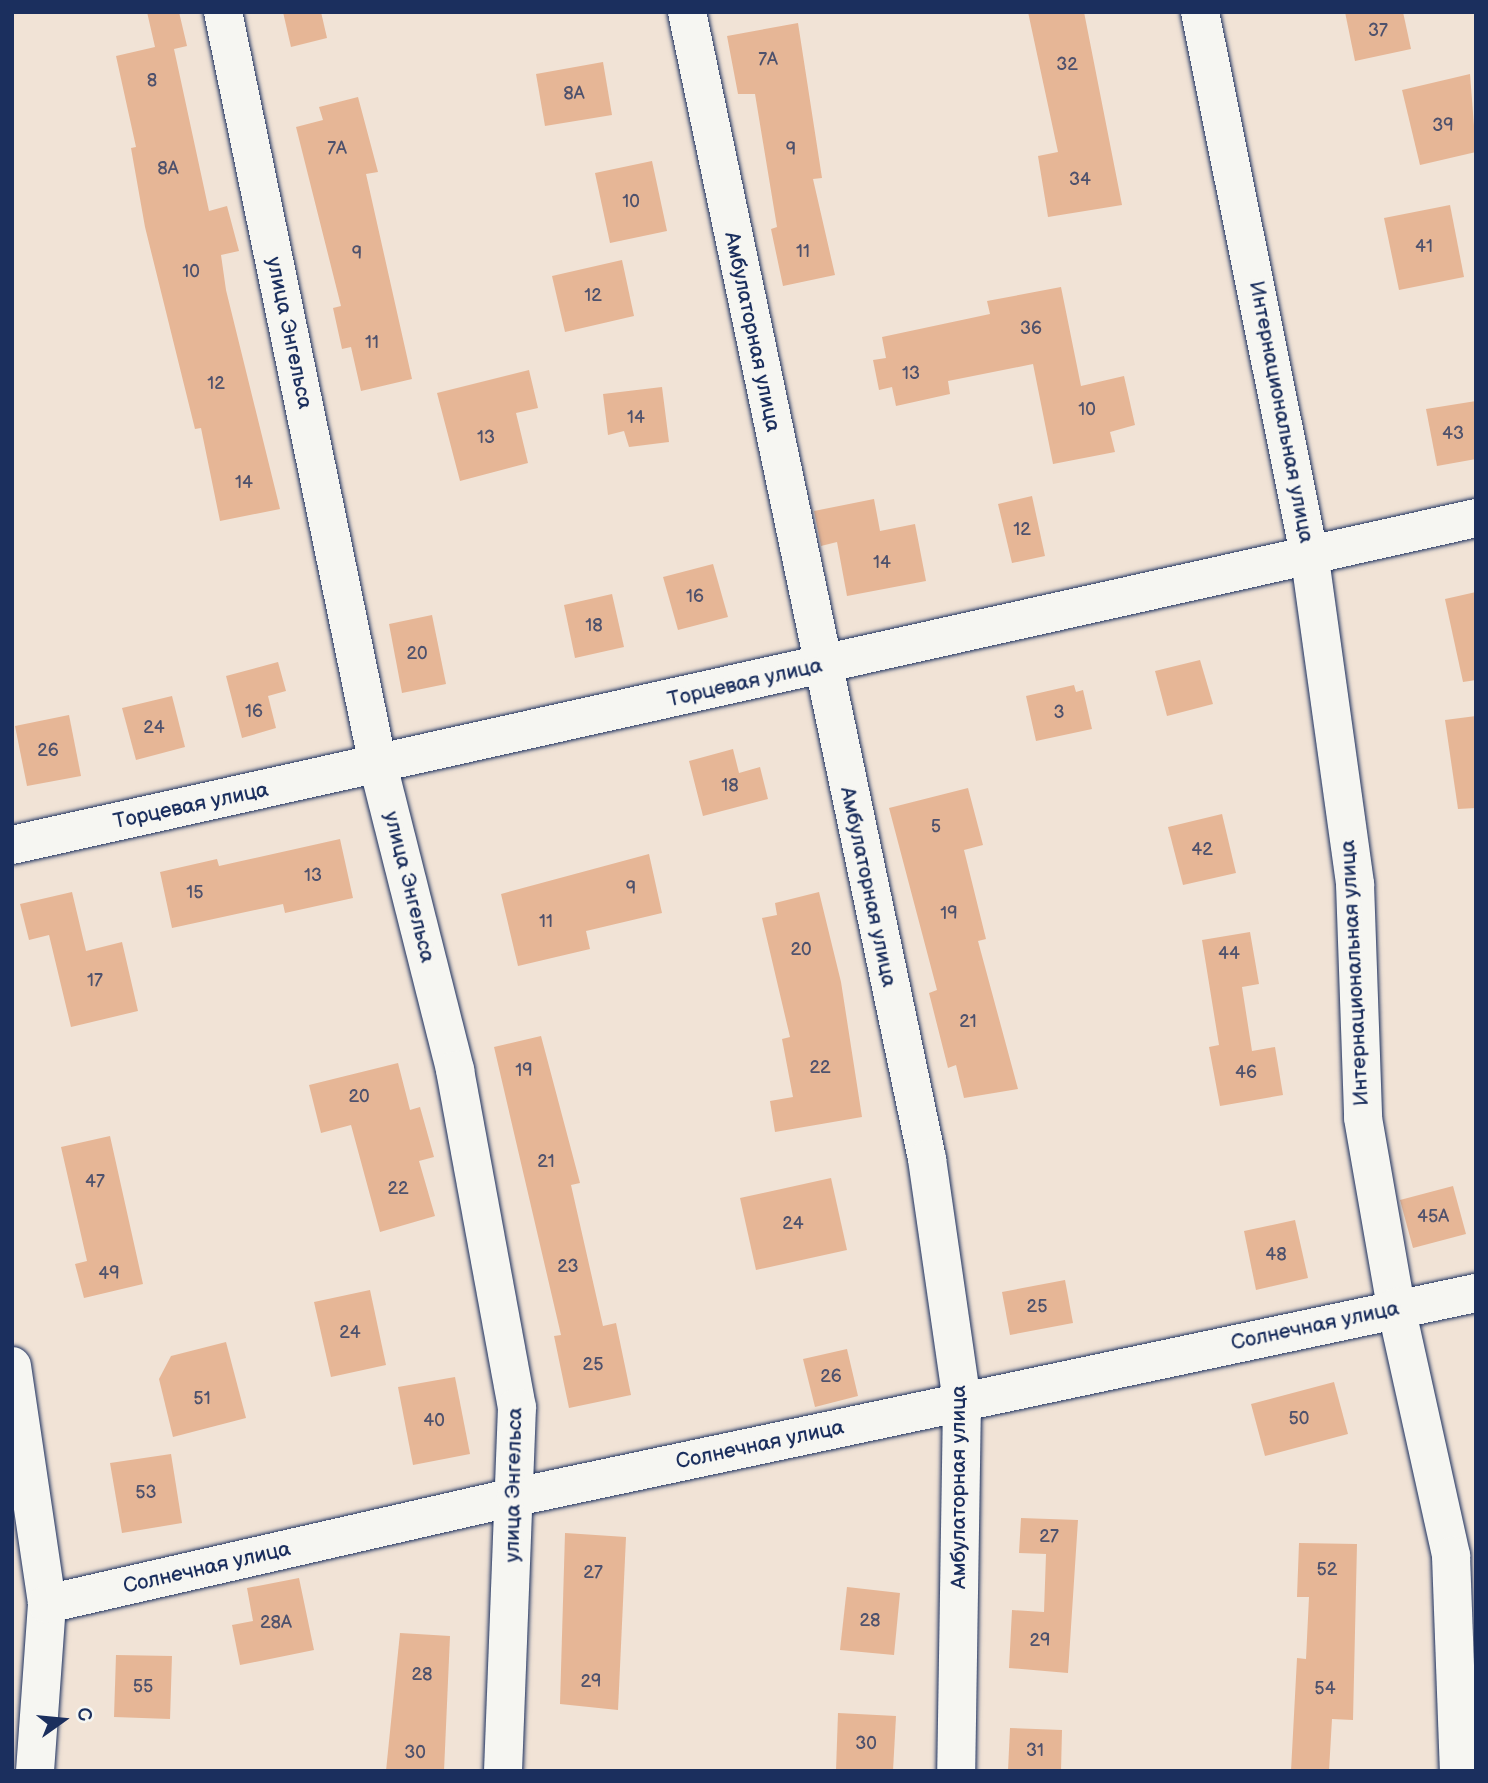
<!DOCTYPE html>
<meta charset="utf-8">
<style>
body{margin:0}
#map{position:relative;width:1488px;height:1783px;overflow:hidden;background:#f1e3d6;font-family:"Balsamiq Sans",sans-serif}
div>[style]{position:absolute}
.building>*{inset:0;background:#e6b696}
.roads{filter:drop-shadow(0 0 2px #1b2f5e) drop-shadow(0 0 2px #1b2f5e)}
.minor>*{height:38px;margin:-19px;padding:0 19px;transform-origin:19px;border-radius:19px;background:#f6f6f2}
span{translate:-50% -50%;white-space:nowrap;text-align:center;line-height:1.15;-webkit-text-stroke:7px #f6f6f2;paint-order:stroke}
.number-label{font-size:18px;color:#4e516c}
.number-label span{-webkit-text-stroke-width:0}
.street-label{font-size:21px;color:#1b2f5e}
.frame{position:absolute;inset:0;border:14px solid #1b2f5e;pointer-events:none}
.north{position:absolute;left:28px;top:1685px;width:70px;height:70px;-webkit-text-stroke:5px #f6f6f2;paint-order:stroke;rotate:75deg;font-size:19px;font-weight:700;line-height:28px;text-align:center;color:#1b2f5e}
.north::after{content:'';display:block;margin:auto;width:24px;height:32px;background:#1b2f5e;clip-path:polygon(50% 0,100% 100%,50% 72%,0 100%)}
</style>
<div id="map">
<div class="building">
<i style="clip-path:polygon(147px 12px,179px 12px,187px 46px,174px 49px,209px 211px,227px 206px,239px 251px,221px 255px,226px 290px,280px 509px,220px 521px,201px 428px,195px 429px,145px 227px,131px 148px,136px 147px,116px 56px,155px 47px)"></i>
<i style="clip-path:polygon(283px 12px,321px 12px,327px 38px,291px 47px)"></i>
<i style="clip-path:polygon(1028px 12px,1084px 12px,1122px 205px,1048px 217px,1038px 156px,1058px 152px)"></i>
<i style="clip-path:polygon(1345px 12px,1403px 12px,1411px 49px,1355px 61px)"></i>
<i style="clip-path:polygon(798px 23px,822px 178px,813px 179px,835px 275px,783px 286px,771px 229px,777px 227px,755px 94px,738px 94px,727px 36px)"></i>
<i style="clip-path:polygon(603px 62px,612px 115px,545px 126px,536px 74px)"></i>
<i style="clip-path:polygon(1470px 74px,1476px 152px,1420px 165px,1402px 90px)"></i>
<i style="clip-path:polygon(358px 97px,378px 172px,366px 174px,412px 379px,361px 391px,351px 347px,342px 349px,333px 308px,341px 306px,296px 127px,323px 120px,319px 107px)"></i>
<i style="clip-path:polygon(652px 161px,667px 231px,610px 243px,595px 173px)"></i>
<i style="clip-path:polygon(1450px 205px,1464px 277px,1399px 290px,1384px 218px)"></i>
<i style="clip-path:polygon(622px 260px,634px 316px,565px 332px,552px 276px)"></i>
<i style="clip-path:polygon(1061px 287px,1081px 386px,1124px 376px,1135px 425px,1110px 432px,1115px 452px,1053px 464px,1033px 364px,948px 381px,950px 394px,896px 406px,892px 387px,879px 390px,873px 360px,886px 358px,882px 337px,990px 314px,987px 301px)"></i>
<i style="clip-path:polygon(529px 370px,538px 408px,516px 413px,528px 463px,460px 481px,437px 393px)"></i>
<i style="clip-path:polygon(662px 387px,669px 442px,629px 447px,624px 431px,608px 435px,603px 394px)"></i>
<i style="clip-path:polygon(1476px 401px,1476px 459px,1437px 466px,1426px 409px)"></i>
<i style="clip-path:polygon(1032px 496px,1045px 556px,1012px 563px,998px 504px)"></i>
<i style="clip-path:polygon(874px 499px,880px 531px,915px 524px,926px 581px,847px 596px,837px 542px,821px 546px,814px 511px)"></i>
<i style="clip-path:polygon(713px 564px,728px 617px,678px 630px,663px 577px)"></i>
<i style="clip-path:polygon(1476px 592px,1476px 680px,1463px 682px,1445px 599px)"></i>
<i style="clip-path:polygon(612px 594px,624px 647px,575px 658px,564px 605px)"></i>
<i style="clip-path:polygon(432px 615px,446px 684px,402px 693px,389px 624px)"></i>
<i style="clip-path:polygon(1200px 660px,1213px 704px,1167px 716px,1155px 671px)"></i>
<i style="clip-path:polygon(278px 662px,286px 691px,268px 696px,276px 728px,242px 738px,226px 676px)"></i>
<i style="clip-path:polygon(1074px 685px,1076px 692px,1083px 690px,1092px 729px,1036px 741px,1026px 696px)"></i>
<i style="clip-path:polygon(172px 696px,185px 747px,136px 760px,122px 708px)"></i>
<i style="clip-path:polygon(69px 715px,81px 776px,27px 786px,15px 726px)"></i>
<i style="clip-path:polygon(1476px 716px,1476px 808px,1458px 809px,1445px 720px)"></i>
<i style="clip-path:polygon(733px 749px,739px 773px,760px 767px,768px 799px,703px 816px,689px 761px)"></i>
<i style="clip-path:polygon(968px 788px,983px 845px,964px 850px,986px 939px,978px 941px,1018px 1089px,964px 1098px,956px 1065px,948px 1068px,929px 993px,937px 990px,889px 808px)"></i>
<i style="clip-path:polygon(1222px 814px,1236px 873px,1183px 885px,1168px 827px)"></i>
<i style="clip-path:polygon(340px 839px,353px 898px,285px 913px,283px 904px,172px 928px,160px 872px,217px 859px,219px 866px)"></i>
<i style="clip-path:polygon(649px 854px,662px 913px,586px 931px,590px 949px,518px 966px,501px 894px)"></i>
<i style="clip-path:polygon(72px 892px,86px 951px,122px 942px,138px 1011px,71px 1027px,49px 935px,29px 940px,20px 904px)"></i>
<i style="clip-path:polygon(819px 892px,841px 982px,862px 1117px,775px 1132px,770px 1101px,793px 1097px,782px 1039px,790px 1037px,762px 918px,777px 915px,775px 903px)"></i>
<i style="clip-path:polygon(1250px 932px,1259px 984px,1242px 987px,1252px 1051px,1275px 1047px,1283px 1095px,1220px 1106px,1209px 1047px,1219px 1045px,1202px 940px)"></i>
<i style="clip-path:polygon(541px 1036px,580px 1183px,571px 1185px,603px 1326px,616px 1323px,631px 1395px,569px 1408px,554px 1336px,561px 1335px,494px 1047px)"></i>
<i style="clip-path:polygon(398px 1063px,410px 1110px,420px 1107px,434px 1157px,419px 1161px,435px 1216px,380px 1232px,351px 1125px,321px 1133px,309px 1085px)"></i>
<i style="clip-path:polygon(110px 1136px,143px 1284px,84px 1298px,75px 1264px,87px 1261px,61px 1147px)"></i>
<i style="clip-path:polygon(831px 1178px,847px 1250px,756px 1270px,740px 1198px)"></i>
<i style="clip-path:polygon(1453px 1186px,1466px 1234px,1413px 1248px,1400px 1200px)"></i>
<i style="clip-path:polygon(1295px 1220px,1308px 1278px,1256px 1290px,1244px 1231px)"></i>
<i style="clip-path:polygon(1065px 1280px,1073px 1323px,1010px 1335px,1002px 1292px)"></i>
<i style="clip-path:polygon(370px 1290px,386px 1365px,331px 1377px,314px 1302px)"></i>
<i style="clip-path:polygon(226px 1342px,246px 1418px,173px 1437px,159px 1379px,171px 1356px)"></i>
<i style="clip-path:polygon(847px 1349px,858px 1396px,815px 1407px,803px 1359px)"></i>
<i style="clip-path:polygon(455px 1377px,470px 1454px,413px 1465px,398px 1387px)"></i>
<i style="clip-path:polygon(1334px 1382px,1348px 1434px,1265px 1456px,1251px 1404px)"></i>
<i style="clip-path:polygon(171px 1454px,182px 1523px,122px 1533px,110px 1463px)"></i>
<i style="clip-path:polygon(1021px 1518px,1078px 1520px,1068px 1673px,1009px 1668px,1012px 1610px,1044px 1612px,1046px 1554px,1019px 1553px)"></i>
<i style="clip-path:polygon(565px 1533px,626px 1537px,618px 1710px,560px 1704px)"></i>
<i style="clip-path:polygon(1299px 1543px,1357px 1544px,1353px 1720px,1332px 1719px,1329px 1771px,1291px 1771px,1297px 1658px,1306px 1659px,1309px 1597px,1297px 1597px)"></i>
<i style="clip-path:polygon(299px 1578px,314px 1650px,240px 1665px,232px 1625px,253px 1621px,247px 1588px)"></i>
<i style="clip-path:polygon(847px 1587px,900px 1593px,894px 1655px,840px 1650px)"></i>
<i style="clip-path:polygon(400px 1633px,450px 1636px,444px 1771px,386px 1771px)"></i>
<i style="clip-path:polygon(116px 1655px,172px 1656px,170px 1719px,114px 1717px)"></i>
<i style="clip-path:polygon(838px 1713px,896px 1716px,893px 1771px,836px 1771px)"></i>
<i style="clip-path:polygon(1010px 1728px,1062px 1730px,1061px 1771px,1008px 1771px)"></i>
</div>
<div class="roads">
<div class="minor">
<i style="left:223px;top:12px;width:769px;rotate:78.37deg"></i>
<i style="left:378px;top:765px;width:315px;rotate:75.8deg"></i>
<i style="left:455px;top:1070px;width:343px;rotate:79.6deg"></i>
<i style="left:517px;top:1407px;width:364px;rotate:92.2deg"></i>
<i style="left:687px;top:12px;width:1172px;rotate:78.18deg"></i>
<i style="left:927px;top:1159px;width:246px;rotate:81.8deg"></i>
<i style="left:962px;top:1402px;width:369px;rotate:90.9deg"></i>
<i style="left:1200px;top:12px;width:558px;rotate:78.63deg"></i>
<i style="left:1310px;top:559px;width:328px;rotate:82.1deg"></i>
<i style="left:1355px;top:884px;width:234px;rotate:88deg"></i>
<i style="left:1363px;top:1118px;width:192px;rotate:80.1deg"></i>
<i style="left:1396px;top:1307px;width:255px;rotate:77.5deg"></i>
<i style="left:1451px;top:1556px;width:215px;rotate:87.9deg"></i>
<i style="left:12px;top:845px;width:1500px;rotate:-12.59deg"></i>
<i style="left:12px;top:1366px;width:241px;rotate:81.6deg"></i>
<i style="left:47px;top:1604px;width:167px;rotate:94.1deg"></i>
<i style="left:47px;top:1604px;width:481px;rotate:-12.9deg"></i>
<i style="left:516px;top:1497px;width:981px;rotate:-12deg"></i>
</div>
</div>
<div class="number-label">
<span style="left:1378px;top:31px">37</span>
<span style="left:768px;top:60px">7А</span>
<span style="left:1067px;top:65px">32</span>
<span style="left:152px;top:81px">8</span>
<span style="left:574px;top:94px">8А</span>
<span style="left:1443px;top:126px">39</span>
<span style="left:337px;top:149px">7А</span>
<span style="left:791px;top:150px">9</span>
<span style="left:168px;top:169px">8А</span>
<span style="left:1080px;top:180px">34</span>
<span style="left:631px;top:202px">10</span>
<span style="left:1424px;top:247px">41</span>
<span style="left:803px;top:252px">11</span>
<span style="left:357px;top:254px">9</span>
<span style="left:191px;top:272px">10</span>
<span style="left:593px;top:296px">12</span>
<span style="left:1031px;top:329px">36</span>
<span style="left:372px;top:343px">11</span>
<span style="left:911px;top:374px">13</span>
<span style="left:216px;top:384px">12</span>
<span style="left:1087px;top:410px">10</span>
<span style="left:636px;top:418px">14</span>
<span style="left:1453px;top:434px">43</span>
<span style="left:486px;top:438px">13</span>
<span style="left:244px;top:483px">14</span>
<span style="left:1022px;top:530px">12</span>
<span style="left:882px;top:563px">14</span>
<span style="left:695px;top:597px">16</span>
<span style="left:594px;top:626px">18</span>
<span style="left:417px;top:654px">20</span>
<span style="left:254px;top:712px">16</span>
<span style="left:1059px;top:713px">3</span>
<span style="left:154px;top:728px">24</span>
<span style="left:48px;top:751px">26</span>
<span style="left:730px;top:786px">18</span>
<span style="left:936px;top:827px">5</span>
<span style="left:1202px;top:850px">42</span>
<span style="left:313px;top:876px">13</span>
<span style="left:631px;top:889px">9</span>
<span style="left:195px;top:893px">15</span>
<span style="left:949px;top:914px">19</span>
<span style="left:546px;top:922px">11</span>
<span style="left:801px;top:950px">20</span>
<span style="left:1229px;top:954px">44</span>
<span style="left:95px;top:981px">17</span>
<span style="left:968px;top:1022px">21</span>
<span style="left:820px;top:1068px">22</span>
<span style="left:524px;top:1071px">19</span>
<span style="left:1246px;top:1073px">46</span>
<span style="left:359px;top:1097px">20</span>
<span style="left:546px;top:1162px">21</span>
<span style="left:95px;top:1182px">47</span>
<span style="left:398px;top:1189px">22</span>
<span style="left:1433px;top:1217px">45А</span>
<span style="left:793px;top:1224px">24</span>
<span style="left:1276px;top:1255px">48</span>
<span style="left:568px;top:1267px">23</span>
<span style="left:109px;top:1274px">49</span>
<span style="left:1037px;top:1307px">25</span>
<span style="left:350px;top:1333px">24</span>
<span style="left:593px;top:1365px">25</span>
<span style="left:831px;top:1377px">26</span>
<span style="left:202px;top:1399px">51</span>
<span style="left:1299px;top:1419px">50</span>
<span style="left:434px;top:1421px">40</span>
<span style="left:146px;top:1493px">53</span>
<span style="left:1049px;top:1537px">27</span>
<span style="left:1327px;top:1570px">52</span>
<span style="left:593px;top:1573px">27</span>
<span style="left:870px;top:1621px">28</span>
<span style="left:276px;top:1623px">28А</span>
<span style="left:1040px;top:1641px">29</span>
<span style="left:422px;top:1675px">28</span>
<span style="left:591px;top:1682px">29</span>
<span style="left:143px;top:1687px">55</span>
<span style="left:1325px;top:1689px">54</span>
<span style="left:866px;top:1744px">30</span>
<span style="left:1035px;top:1751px">31</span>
<span style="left:415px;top:1753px">30</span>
</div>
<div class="street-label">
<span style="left:752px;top:332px;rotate:78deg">Амбулаторная улица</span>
<span style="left:289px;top:333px;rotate:78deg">улица Энгельса</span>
<span style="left:1281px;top:412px;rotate:79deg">Интернациональная улица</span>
<span style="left:745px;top:683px;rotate:-13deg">Торцевая улица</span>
<span style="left:191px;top:806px;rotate:-12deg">Торцевая улица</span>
<span style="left:409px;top:887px;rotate:76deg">улица Энгельса</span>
<span style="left:868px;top:887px;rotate:78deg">Амбулаторная улица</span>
<span style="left:1355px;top:973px;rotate:-93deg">Интернациональная улица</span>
<span style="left:1315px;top:1326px;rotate:-12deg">Солнечная улица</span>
<span style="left:760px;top:1445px;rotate:-12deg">Солнечная улица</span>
<span style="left:514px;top:1485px;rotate:-89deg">улица Энгельса</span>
<span style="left:959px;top:1487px;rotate:-90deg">Амбулаторная улица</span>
<span style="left:207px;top:1568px;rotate:-13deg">Солнечная улица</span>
</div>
<div class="frame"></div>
<div class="north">С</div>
</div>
